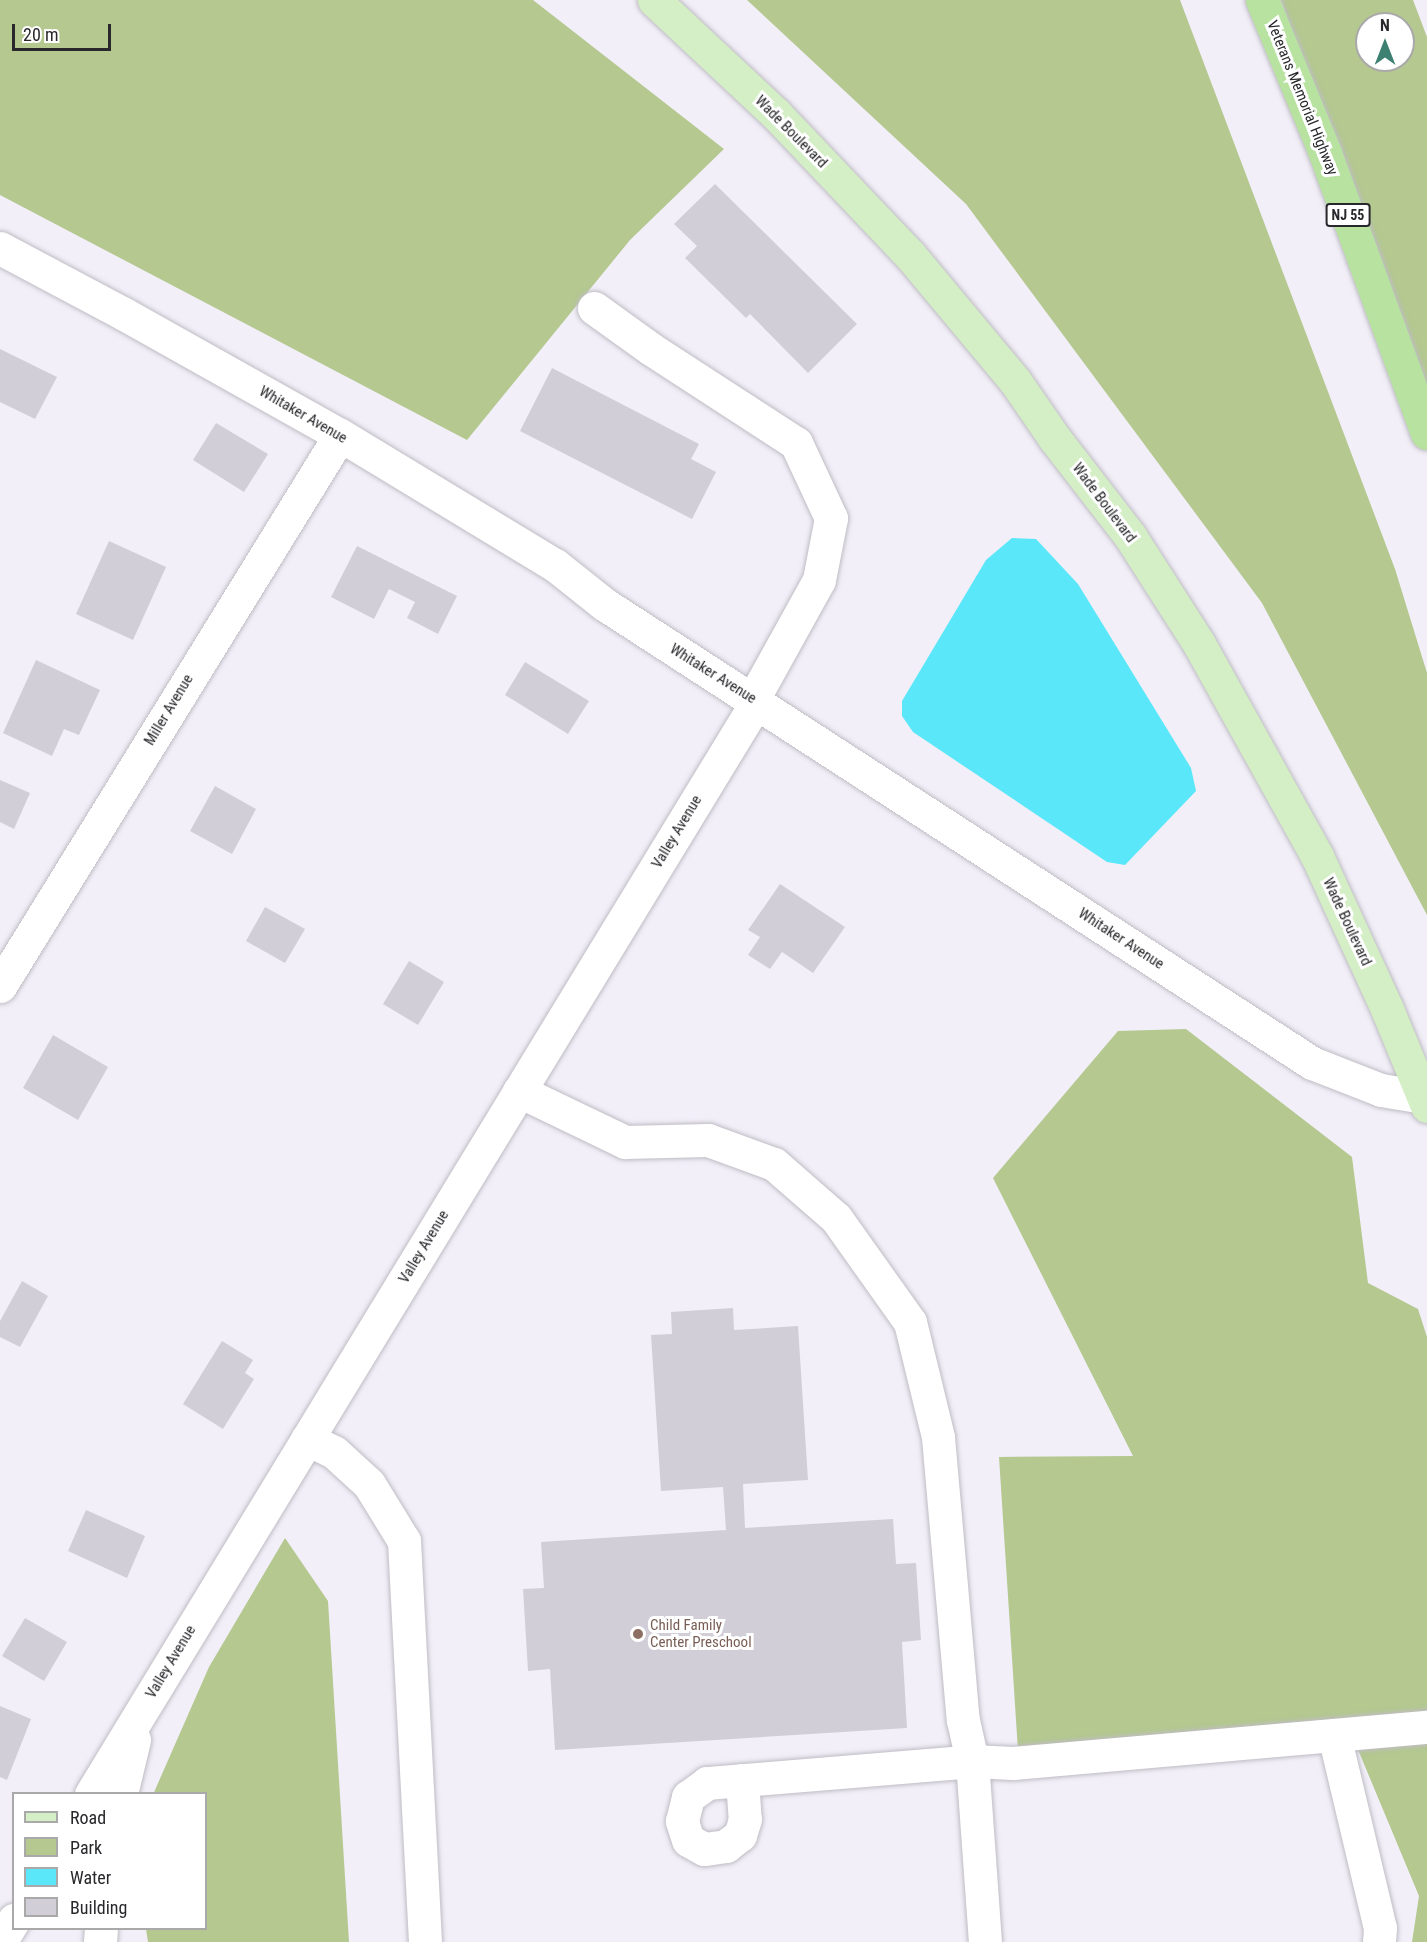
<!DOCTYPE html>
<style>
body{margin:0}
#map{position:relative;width:1427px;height:1942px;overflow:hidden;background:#f2eff8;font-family:"Roboto Condensed",sans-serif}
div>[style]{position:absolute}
.green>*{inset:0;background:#b4c890}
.water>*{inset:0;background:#59e7f9}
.building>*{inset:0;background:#d1ced7}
.roads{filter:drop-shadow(0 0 2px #bfbcc4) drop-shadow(0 0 2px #bfbcc4)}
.minor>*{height:33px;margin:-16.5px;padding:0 16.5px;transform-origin:16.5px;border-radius:16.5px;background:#fff}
.major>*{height:33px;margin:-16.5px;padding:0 16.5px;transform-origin:16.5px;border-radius:16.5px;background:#d4eec5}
.highway>*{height:33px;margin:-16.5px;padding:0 16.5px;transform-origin:16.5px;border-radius:16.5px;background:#b7e29f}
.dots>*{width:16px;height:16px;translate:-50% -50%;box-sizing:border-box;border:3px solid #fff;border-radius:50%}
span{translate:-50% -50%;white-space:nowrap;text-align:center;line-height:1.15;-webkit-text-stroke:6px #fff;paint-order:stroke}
.shield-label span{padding:2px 4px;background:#fff;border:2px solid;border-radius:4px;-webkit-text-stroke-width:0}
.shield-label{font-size:14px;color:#28272b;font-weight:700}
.street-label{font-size:15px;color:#28272b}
.education-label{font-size:15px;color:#785e54}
.left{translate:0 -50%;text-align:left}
.legend{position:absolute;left:12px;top:1792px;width:195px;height:138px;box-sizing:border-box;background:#fff;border:2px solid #a9a9aa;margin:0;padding:8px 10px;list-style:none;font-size:18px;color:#28272b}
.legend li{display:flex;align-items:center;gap:12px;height:30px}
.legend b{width:30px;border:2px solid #a9a9aa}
.north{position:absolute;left:1355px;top:12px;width:60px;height:60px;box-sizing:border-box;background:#fff;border:2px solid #a9a9aa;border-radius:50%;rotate:0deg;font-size:16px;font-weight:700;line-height:24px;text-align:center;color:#28272b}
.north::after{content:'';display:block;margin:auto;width:21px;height:27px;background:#3d8173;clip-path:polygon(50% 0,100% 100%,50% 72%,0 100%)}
.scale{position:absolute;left:12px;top:24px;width:99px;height:27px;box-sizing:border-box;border:3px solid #28272b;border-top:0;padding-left:8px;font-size:18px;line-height:21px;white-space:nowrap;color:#28272b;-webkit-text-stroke:4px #fff;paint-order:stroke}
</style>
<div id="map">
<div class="green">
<i style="clip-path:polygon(0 0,533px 0,724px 149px,630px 240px,467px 440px,0 195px)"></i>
<i style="clip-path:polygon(747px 0,1180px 0,1395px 569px,1427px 673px,1427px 915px,1262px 603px,966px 204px)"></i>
<i style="clip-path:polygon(evenodd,1281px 0,1413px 0,1427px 37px,1427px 398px,1281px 0,1367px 24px,1403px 24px,1403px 60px,1367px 60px,1367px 24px)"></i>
<i style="clip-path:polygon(1186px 1029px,1352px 1157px,1368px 1283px,1418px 1309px,1427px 1337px,1427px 1942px,1412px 1942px,1419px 1896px,1349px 1728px,1018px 1751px,999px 1457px,1133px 1456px,993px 1178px,1118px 1031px)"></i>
<i style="clip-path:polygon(285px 1538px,328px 1601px,349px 1942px,148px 1942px,146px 1929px,206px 1928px,206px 1794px,154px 1793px,155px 1790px,209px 1667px)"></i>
</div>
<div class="water">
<i style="clip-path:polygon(1012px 538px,1036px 539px,1078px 584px,1191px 768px,1196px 791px,1125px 865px,1107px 862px,913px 732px,902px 716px,902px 701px,986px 560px)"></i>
</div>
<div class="building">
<i style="clip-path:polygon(715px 184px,857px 324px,808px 373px,750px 314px,746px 318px,685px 258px,697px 246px,674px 224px)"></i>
<i style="clip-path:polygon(0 349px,57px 377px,35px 419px,0 402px)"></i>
<i style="clip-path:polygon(552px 368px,699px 444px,691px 459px,716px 472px,692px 519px,520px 431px)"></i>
<i style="clip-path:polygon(216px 423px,268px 454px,244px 492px,193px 460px)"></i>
<i style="clip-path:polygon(109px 541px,166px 567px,133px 640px,76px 614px)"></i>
<i style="clip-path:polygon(357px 546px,457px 596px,438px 634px,407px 618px,415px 602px,389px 589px,374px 619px,331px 597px)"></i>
<i style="clip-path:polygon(36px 660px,100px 690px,79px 735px,64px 729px,52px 756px,3px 733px)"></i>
<i style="clip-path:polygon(525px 662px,589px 701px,568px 734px,505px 695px)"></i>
<i style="clip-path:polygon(0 780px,30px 793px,14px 829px,0 822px)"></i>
<i style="clip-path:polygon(215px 786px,256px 809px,232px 854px,190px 831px)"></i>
<i style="clip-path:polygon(780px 884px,845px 927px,813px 973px,782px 952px,770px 969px,748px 955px,760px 937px,748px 930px)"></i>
<i style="clip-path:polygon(265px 907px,305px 929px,285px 963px,246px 941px)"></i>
<i style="clip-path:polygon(409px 961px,444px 982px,418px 1025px,383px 1004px)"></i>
<i style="clip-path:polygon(53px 1035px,108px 1067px,78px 1120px,23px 1088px)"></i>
<i style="clip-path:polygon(22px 1281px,48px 1296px,20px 1347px,0 1337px,0 1321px)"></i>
<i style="clip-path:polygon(733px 1308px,734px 1330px,798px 1326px,808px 1480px,743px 1484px,745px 1528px,893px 1519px,896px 1564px,916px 1563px,921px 1640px,902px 1642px,907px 1728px,555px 1750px,550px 1669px,528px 1671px,523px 1589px,544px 1588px,541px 1542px,726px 1530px,723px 1487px,661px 1491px,651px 1335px,672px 1334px,671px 1312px)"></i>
<i style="clip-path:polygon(222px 1341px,253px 1360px,245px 1373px,254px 1379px,223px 1429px,183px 1404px)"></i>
<i style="clip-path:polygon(86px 1510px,145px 1536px,127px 1578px,68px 1551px)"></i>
<i style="clip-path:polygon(25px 1618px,67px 1642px,44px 1681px,2px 1656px)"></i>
<i style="clip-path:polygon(0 1706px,31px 1719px,7px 1780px,0 1777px)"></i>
</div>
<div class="roads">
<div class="minor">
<i style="left:0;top:248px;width:140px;rotate:28deg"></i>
<i style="left:124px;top:314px;width:248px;rotate:29.3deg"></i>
<i style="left:340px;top:435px;width:251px;rotate:31.2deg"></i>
<i style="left:555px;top:565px;width:63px;rotate:38.5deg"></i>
<i style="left:604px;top:604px;width:844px;rotate:32.96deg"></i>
<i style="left:1312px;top:1063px;width:74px;rotate:21.4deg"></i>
<i style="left:1381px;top:1090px;width:43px;rotate:9.5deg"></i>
<i style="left:594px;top:308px;width:70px;rotate:35.7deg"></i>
<i style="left:651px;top:349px;width:173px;rotate:33deg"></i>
<i style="left:796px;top:443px;width:83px;rotate:65deg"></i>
<i style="left:831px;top:518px;width:63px;rotate:101deg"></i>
<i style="left:819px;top:580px;width:136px;rotate:119deg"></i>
<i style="left:0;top:986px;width:647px;rotate:-58.32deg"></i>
<i style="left:519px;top:1091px;width:118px;rotate:25.7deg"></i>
<i style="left:625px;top:1142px;width:83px;rotate:-1.4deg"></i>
<i style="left:708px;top:1140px;width:70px;rotate:20deg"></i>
<i style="left:774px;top:1164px;width:82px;rotate:41.1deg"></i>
<i style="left:836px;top:1218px;width:128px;rotate:54.6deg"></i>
<i style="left:910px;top:1322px;width:118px;rotate:76.3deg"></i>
<i style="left:938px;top:1437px;width:284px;rotate:85deg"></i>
<i style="left:963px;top:1720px;width:42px;rotate:77.6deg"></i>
<i style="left:972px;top:1761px;width:41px;rotate:2.8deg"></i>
<i style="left:1013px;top:1763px;width:416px;rotate:-5deg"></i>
<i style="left:307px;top:1439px;width:30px;rotate:26deg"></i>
<i style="left:334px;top:1452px;width:47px;rotate:42.4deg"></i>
<i style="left:369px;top:1484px;width:67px;rotate:58.4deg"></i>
<i style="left:404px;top:1541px;width:402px;rotate:87deg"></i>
<i style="left:1334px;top:1735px;width:198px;rotate:76.6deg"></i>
<i style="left:1380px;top:1928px;width:14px;rotate:94deg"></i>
<i style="left:742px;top:1780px;width:39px;rotate:86deg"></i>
<i style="left:745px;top:1819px;width:17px;rotate:107deg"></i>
<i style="left:740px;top:1835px;width:18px;rotate:142deg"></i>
<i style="left:726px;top:1846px;width:22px;rotate:172deg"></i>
<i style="left:704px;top:1849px;width:18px;rotate:-151deg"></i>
<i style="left:688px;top:1840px;width:20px;rotate:-108deg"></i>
<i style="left:682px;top:1821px;width:25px;rotate:-76deg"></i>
<i style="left:688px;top:1797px;width:24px;rotate:-36deg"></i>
<i style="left:707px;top:1783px;width:266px;rotate:-4.7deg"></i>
<i style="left:972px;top:1761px;width:181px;rotate:85.9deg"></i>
<i style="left:91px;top:1794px;width:1280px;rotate:-58.64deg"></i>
<i style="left:121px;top:1794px;width:56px;rotate:-76.5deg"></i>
<i style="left:0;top:1942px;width:26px;rotate:-58deg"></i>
<i style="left:100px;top:1942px;width:14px;rotate:-86deg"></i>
</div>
<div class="major">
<i style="left:654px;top:0;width:167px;rotate:43.1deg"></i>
<i style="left:776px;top:114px;width:195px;rotate:46.5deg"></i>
<i style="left:910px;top:255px;width:164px;rotate:50.2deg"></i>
<i style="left:1015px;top:381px;width:70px;rotate:55.4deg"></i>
<i style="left:1055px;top:439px;width:123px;rotate:52.3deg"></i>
<i style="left:1130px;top:536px;width:128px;rotate:57.4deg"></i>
<i style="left:1199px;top:644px;width:243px;rotate:60.9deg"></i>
<i style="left:1317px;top:856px;width:168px;rotate:65.4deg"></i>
<i style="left:1387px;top:1009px;width:105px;rotate:67.6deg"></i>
</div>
<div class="highway">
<i style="left:1262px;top:0;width:165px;rotate:67.6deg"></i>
<i style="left:1325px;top:153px;width:298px;rotate:70deg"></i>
</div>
</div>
<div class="dots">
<i style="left:638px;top:1634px;background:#8d6e63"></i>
</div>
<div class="shield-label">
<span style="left:1348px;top:215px">NJ 55</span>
</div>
<div class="street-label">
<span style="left:1302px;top:98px;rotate:68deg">Veterans Memorial Highway</span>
<span style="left:791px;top:132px;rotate:45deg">Wade Boulevard</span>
<span style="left:303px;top:415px;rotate:30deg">Whitaker Avenue</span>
<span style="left:1104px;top:503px;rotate:53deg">Wade Boulevard</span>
<span style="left:713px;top:674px;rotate:32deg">Whitaker Avenue</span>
<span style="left:169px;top:710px;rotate:-59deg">Miller Avenue</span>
<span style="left:677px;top:832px;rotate:-59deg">Valley Avenue</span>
<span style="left:1347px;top:922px;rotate:65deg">Wade Boulevard</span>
<span style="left:1121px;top:939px;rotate:33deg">Whitaker Avenue</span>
<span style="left:424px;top:1247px;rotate:-59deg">Valley Avenue</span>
<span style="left:171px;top:1662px;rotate:-59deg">Valley Avenue</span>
</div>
<div class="education-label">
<span class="left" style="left:650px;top:1634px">Child Family<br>Center Preschool</span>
</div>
<ul class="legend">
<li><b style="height:8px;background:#d4eec5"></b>Road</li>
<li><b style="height:16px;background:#b4c890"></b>Park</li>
<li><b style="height:16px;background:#59e7f9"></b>Water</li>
<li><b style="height:16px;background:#d1ced7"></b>Building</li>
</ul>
<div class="north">N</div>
<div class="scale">20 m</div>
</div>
